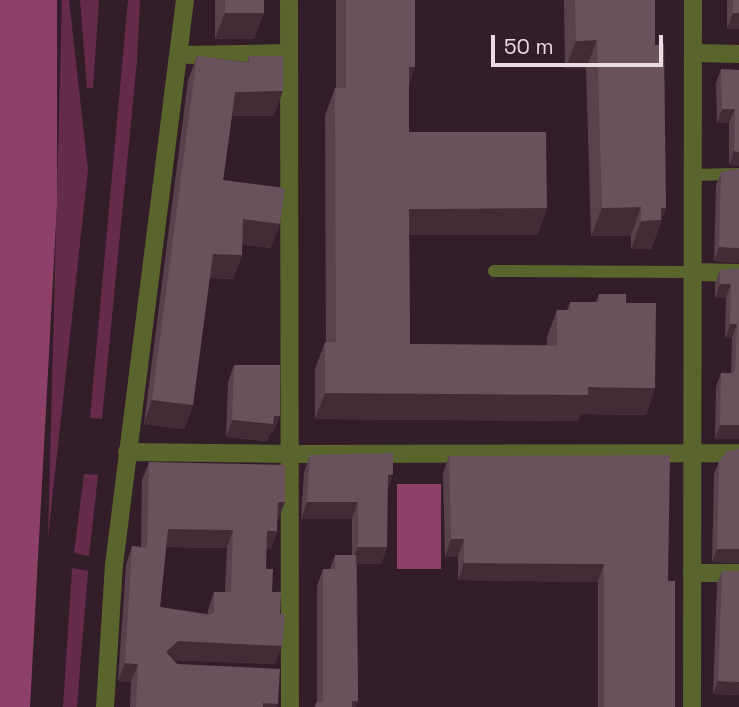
<!DOCTYPE html>
<style>
body{margin:0}
#map{position:relative;width:739px;height:707px;overflow:hidden;background:#331d28;font-family:"Space Grotesk",sans-serif}
div>[style]{position:absolute}
.green>*{inset:0;background:#662b49}
.water>*{inset:0;background:#8e4168}
.service>*{height:12px;margin:-6px;padding:0 6px;transform-origin:6px;border-radius:6px;background:#5a642d}
.minor>*{height:18px;margin:-9px;padding:0 9px;transform-origin:9px;border-radius:9px;background:#5a642d}
.tertiary>*{height:18px;margin:-9px;padding:0 9px;transform-origin:9px;border-radius:9px;background:#5a642d}
.wall>*{inset:0;background:#5a424c}
.shaded-wall>*{inset:0;background:#442c37}
.building>*{inset:0;background:#6a525c}
span{translate:-50% -50%;white-space:nowrap;text-align:center;line-height:1.15;-webkit-text-stroke:5px #331d28;paint-order:stroke}
.scale{position:absolute;left:491px;top:35px;width:172px;height:32px;box-sizing:border-box;border:4px solid #ebdbe2;border-top:0;padding-left:9px;font-size:21px;line-height:24px;white-space:nowrap;color:#ebdbe2;-webkit-text-stroke:5px #331d28;paint-order:stroke}
</style>
<div id="map">
<div class="green">
<i style="clip-path:polygon(62px 0,69px 0,88px 170px,48px 538px)"></i>
<i style="clip-path:polygon(80px 0,99px 0,93px 88px,87px 88px)"></i>
<i style="clip-path:polygon(128px 0,140px 0,137px 61px,102px 419px,90px 418px)"></i>
<i style="clip-path:polygon(84px 474px,98px 475px,89px 556px,74px 553px)"></i>
<i style="clip-path:polygon(72px 568px,88px 571px,77px 707px,63px 707px)"></i>
</div>
<div class="water">
<i style="clip-path:polygon(0 0,57px 0,57px 204px,30px 707px,0 707px)"></i>
<i style="clip-path:polygon(397px 484px,441px 484px,441px 569px,397px 569px)"></i>
</div>
<div class="service">
<i style="left:693px;top:175px;width:46px;rotate:-1.2deg"></i>
<i style="left:494px;top:271px;width:199px;rotate:0.3deg"></i>
</div>
<div class="minor">
<i style="left:289px;top:0;width:707px;rotate:89.92deg"></i>
<i style="left:693px;top:53px;width:46px;rotate:1.2deg"></i>
<i style="left:179px;top:55px;width:110px;rotate:-1deg"></i>
<i style="left:693px;top:272px;width:46px;rotate:1.2deg"></i>
<i style="left:127px;top:452px;width:165px;rotate:0.7deg"></i>
<i style="left:692px;top:573px;width:47px"></i>
<i style="left:105px;top:707px;width:142px;rotate:-86.4deg"></i>
<i style="left:114px;top:565px;width:569px;rotate:-82.84deg"></i>
</div>
<div class="tertiary">
<i style="left:292px;top:454px;width:447px;rotate:-0.1deg"></i>
<i style="left:692px;top:707px;width:707px;rotate:-89.92deg"></i>
</div>
<div class="wall">
<i style="clip-path:polygon(215px 0,264px 0,254px 39px,215px 39px)"></i>
<i style="clip-path:polygon(336px 0,415px 0,409px 85px,409px 132px,547px 208px,537px 235px,409px 235px,410px 344px,547px 345px,547px 337px,557px 310px,567px 310px,570px 302px,596px 302px,599px 294px,626px 303px,655px 388px,646px 415px,581px 414px,578px 421px,315px 419px,315px 369px,325px 342px,326px 342px,325px 115px,335px 88px,336px 88px)"></i>
<i style="clip-path:polygon(564px 0,655px 0,655px 45px,666px 208px,651px 249px,631px 249px,631px 236px,591px 236px,586px 69px,565px 69px)"></i>
<i style="clip-path:polygon(727px 0,739px 0,739px 29px,727px 29px)"></i>
<i style="clip-path:polygon(197px 56px,247px 62px,249px 56px,274px 116px,232px 116px,223px 180px,271px 248px,242px 244px,242px 255px,233px 279px,209px 278px,193px 405px,184px 429px,144px 424px,188px 80px)"></i>
<i style="clip-path:polygon(721px 69px,739px 70px,739px 166px,729px 165px,729px 123px,717px 123px,716px 83px)"></i>
<i style="clip-path:polygon(739px 169px,739px 263px,714px 261px,716px 186px,721px 172px)"></i>
<i style="clip-path:polygon(739px 269px,739px 439px,715px 439px,716px 387px,721px 373px,731px 373px,732px 338px,725px 338px,726px 298px,715px 298px,715px 284px,720px 270px)"></i>
<i style="clip-path:polygon(234px 365px,273px 433px,270px 433px,267px 441px,226px 437px,228px 382px)"></i>
<i style="clip-path:polygon(739px 449px,739px 563px,712px 562px,714px 474px,719px 461px)"></i>
<i style="clip-path:polygon(310px 455px,393px 474px,387px 490px,387px 547px,381px 564px,357px 564px,358px 701px,355px 707px,314px 707px,317px 702px,317px 586px,323px 569px,330px 569px,335px 555px,352px 555px,352px 519px,301px 519px,304px 472px)"></i>
<i style="clip-path:polygon(449px 456px,668px 581px,675px 707px,598px 707px,598px 582px,458px 580px,458px 556px,445px 557px,443px 473px)"></i>
<i style="clip-path:polygon(evenodd,149px 462px,285px 502px,277px 520px,277px 531px,271px 549px,266px 549px,266px 569px,272px 592px,275px 664px,173px 660px,177px 664px,277px 707px,130px 707px,131px 682px,118px 681px,126px 565px,132px 546px,141px 547px,142px 480px,149px 462px,166px 547px,227px 548px,225px 592px,214px 592px,208px 610px,208px 614px,160px 607px,166px 547px)"></i>
<i style="clip-path:polygon(722px 571px,739px 571px,739px 695px,713px 694px,717px 584px)"></i>
</div>
<div class="shaded-wall">
<i style="clip-path:polygon(225px 13px,264px 13px,254px 39px,215px 39px)"></i>
<i style="clip-path:polygon(733px 13px,739px 13px,739px 29px,727px 29px)"></i>
<i style="clip-path:polygon(597px 40px,586px 69px,565px 69px,576px 41px)"></i>
<i style="clip-path:polygon(409px 67px,415px 67px,406px 94px)"></i>
<i style="clip-path:polygon(283px 91px,274px 116px,226px 116px,235px 92px)"></i>
<i style="clip-path:polygon(722px 109px,735px 109px,729px 123px,717px 123px)"></i>
<i style="clip-path:polygon(734px 151px,739px 152px,739px 166px,729px 165px)"></i>
<i style="clip-path:polygon(641px 207px,631px 236px,591px 236px,602px 208px)"></i>
<i style="clip-path:polygon(547px 208px,537px 235px,399px 235px,409px 209px)"></i>
<i style="clip-path:polygon(661px 208px,666px 208px,651px 249px,631px 249px,641px 221px)"></i>
<i style="clip-path:polygon(243px 219px,280px 224px,271px 248px,234px 243px)"></i>
<i style="clip-path:polygon(719px 247px,739px 248px,739px 263px,714px 261px)"></i>
<i style="clip-path:polygon(213px 254px,242px 255px,233px 279px,204px 278px)"></i>
<i style="clip-path:polygon(720px 284px,731px 284px,726px 298px,715px 298px)"></i>
<i style="clip-path:polygon(730px 324px,737px 324px,732px 338px,725px 338px)"></i>
<i style="clip-path:polygon(588px 387px,655px 388px,646px 415px,581px 414px,578px 421px,315px 419px,325px 393px)"></i>
<i style="clip-path:polygon(152px 400px,193px 405px,184px 429px,144px 424px)"></i>
<i style="clip-path:polygon(274px 416px,280px 416px,273px 433px,270px 433px,267px 441px,226px 437px,232px 420px)"></i>
<i style="clip-path:polygon(720px 425px,739px 425px,739px 439px,715px 439px)"></i>
<i style="clip-path:polygon(393px 474px,387px 491px,388px 475px)"></i>
<i style="clip-path:polygon(278px 502px,285px 502px,278px 520px,271px 520px)"></i>
<i style="clip-path:polygon(307px 502px,358px 502px,352px 519px,301px 519px)"></i>
<i style="clip-path:polygon(168px 529px,233px 530px,227px 548px,161px 547px)"></i>
<i style="clip-path:polygon(267px 531px,277px 531px,271px 549px,260px 549px)"></i>
<i style="clip-path:polygon(451px 539px,464px 539px,458px 556px,445px 557px)"></i>
<i style="clip-path:polygon(358px 547px,387px 547px,381px 564px,351px 564px)"></i>
<i style="clip-path:polygon(717px 549px,739px 549px,739px 563px,712px 562px)"></i>
<i style="clip-path:polygon(464px 563px,604px 564px,598px 582px,458px 580px)"></i>
<i style="clip-path:polygon(178px 641px,282px 646px,275px 664px,171px 660px,166px 652px)"></i>
<i style="clip-path:polygon(125px 663px,138px 664px,131px 682px,118px 681px)"></i>
<i style="clip-path:polygon(718px 681px,739px 682px,739px 695px,713px 694px)"></i>
<i style="clip-path:polygon(352px 701px,358px 701px,355px 707px,350px 707px)"></i>
<i style="clip-path:polygon(263px 703px,278px 704px,277px 707px,261px 707px)"></i>
</div>
<div class="building">
<i style="clip-path:polygon(225px 0,264px 0,264px 13px,225px 13px)"></i>
<i style="clip-path:polygon(346px 0,415px 0,415px 67px,409px 67px,409px 132px,546px 132px,547px 208px,409px 209px,410px 344px,557px 346px,557px 310px,570px 310px,570px 302px,599px 302px,599px 294px,626px 294px,626px 303px,656px 303px,655px 388px,588px 387px,588px 395px,325px 393px,325px 342px,336px 342px,335px 88px,346px 88px)"></i>
<i style="clip-path:polygon(575px 0,655px 0,655px 45px,664px 44px,666px 208px,661px 208px,661px 220px,641px 221px,641px 207px,602px 208px,597px 40px,576px 41px)"></i>
<i style="clip-path:polygon(733px 0,739px 0,739px 13px,733px 13px)"></i>
<i style="clip-path:polygon(197px 56px,249px 63px,249px 56px,283px 56px,283px 91px,235px 92px,223px 180px,285px 188px,280px 224px,243px 219px,242px 255px,213px 254px,193px 405px,152px 400px)"></i>
<i style="clip-path:polygon(721px 69px,739px 70px,739px 152px,734px 151px,735px 109px,722px 109px)"></i>
<i style="clip-path:polygon(739px 169px,739px 248px,719px 247px,721px 172px)"></i>
<i style="clip-path:polygon(739px 269px,739px 425px,720px 425px,721px 373px,735px 373px,737px 324px,730px 324px,731px 284px,720px 284px,720px 270px)"></i>
<i style="clip-path:polygon(234px 365px,280px 365px,280px 416px,274px 416px,273px 424px,232px 420px)"></i>
<i style="clip-path:polygon(739px 449px,739px 549px,717px 549px,719px 461px,727px 451px)"></i>
<i style="clip-path:polygon(393px 453px,393px 474px,388px 475px,387px 547px,358px 547px,358px 502px,307px 502px,310px 455px)"></i>
<i style="clip-path:polygon(670px 455px,668px 581px,675px 581px,675px 707px,604px 707px,604px 564px,464px 563px,464px 539px,451px 539px,449px 456px)"></i>
<i style="clip-path:polygon(evenodd,149px 462px,285px 465px,285px 502px,278px 502px,277px 531px,267px 531px,266px 569px,273px 569px,272px 592px,281px 592px,280px 614px,285px 614px,282px 646px,178px 641px,166px 652px,177px 664px,280px 669px,278px 704px,263px 703px,263px 707px,136px 707px,138px 664px,125px 663px,132px 546px,147px 548px,149px 462px,168px 529px,233px 530px,231px 592px,214px 592px,214px 613px,207px 615px,160px 607px,168px 529px)"></i>
<i style="clip-path:polygon(335px 555px,356px 555px,358px 701px,352px 701px,352px 707px,316px 707px,316px 702px,323px 702px,323px 569px,335px 569px)"></i>
<i style="clip-path:polygon(722px 571px,739px 571px,739px 682px,718px 681px)"></i>
</div>
<div class="scale">50 m</div>
</div>
